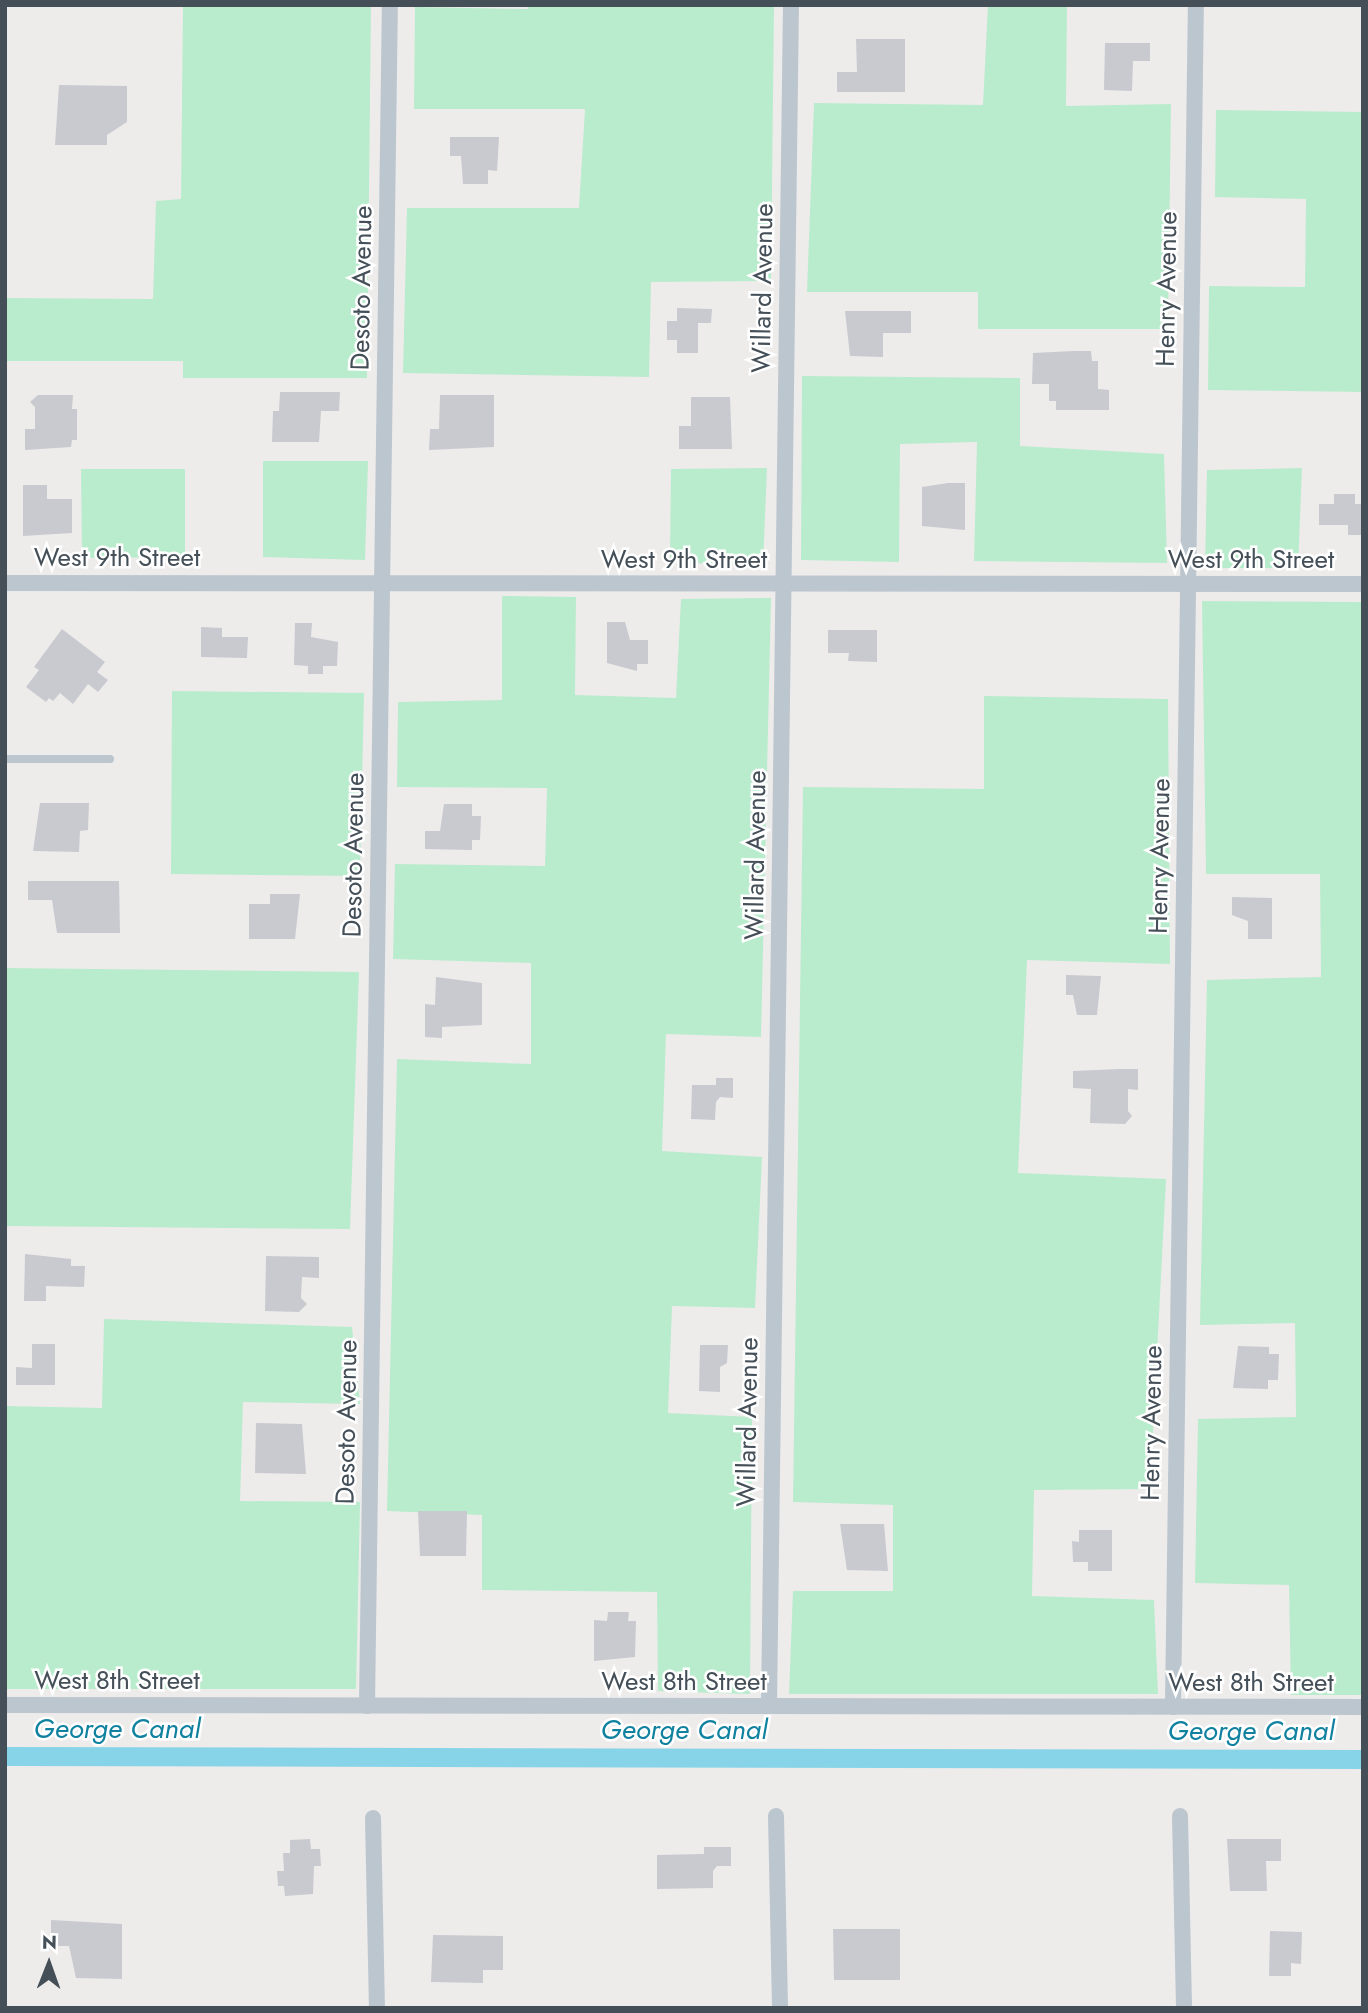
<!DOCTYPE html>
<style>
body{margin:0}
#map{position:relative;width:1368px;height:2013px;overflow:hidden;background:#eeebeb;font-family:Jost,sans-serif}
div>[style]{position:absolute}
.green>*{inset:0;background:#b9eccd}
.canal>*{height:19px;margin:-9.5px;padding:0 9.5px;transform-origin:9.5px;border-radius:9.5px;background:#87d4e8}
.building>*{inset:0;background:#c8cad0}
.service>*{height:8px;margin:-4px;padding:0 4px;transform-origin:4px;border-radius:4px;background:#bcc6ce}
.minor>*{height:16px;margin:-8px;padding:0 8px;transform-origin:8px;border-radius:8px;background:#bcc6ce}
span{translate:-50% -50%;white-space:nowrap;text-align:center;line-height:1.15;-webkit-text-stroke:5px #fff;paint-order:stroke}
.street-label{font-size:26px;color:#444f58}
.water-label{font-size:28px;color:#10819f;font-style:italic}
.frame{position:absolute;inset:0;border:7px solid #444f58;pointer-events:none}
.north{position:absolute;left:14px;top:1929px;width:70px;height:70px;-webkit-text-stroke:5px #fff;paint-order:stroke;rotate:1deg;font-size:19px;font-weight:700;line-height:28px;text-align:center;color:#444f58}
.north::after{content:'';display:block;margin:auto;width:24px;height:32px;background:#444f58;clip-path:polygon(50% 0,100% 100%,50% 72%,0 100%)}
</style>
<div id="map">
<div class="green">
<i style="clip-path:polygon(183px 5px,371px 5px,367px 378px,183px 378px,183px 361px,5px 361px,5px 298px,153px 299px,156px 201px,181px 199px)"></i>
<i style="clip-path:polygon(529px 5px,774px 5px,771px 281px,651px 282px,649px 377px,403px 373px,407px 208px,579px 208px,585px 109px,414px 109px,415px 7px,528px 9px)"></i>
<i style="clip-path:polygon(988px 5px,1067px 5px,1066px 106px,1171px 104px,1168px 329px,978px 329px,978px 292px,807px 292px,814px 103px,983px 105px)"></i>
<i style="clip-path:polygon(1216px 110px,1363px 112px,1363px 392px,1208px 390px,1209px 286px,1305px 287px,1306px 199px,1215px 197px)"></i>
<i style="clip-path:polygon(802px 376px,1020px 378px,1020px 446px,1164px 454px,1167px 563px,974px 561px,977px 442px,900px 444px,899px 562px,801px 560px)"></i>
<i style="clip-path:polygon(263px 461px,368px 461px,365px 560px,263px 557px)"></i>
<i style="clip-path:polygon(767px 468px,763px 566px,670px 562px,671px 469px)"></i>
<i style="clip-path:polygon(1302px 468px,1298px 568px,1205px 568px,1207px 470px)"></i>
<i style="clip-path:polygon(81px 469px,185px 469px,185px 557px,82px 558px)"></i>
<i style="clip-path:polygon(502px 596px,576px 597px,575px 695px,676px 698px,681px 599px,771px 598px,761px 1037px,666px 1034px,662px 1151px,762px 1157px,755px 1308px,672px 1306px,668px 1413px,752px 1417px,750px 1694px,658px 1691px,657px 1592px,482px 1590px,482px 1515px,387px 1511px,397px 1059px,531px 1064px,531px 963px,393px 959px,395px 864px,545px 866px,547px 788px,397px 787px,398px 702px,502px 700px)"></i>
<i style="clip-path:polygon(1202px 601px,1363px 602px,1363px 1695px,1291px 1695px,1289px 1585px,1195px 1583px,1198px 1419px,1296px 1417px,1295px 1323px,1200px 1325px,1207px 980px,1321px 977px,1320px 874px,1206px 874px)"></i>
<i style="clip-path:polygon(172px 691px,364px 693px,360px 876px,171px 874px)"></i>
<i style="clip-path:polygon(984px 696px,1168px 699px,1170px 964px,1027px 960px,1018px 1173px,1166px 1179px,1150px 1489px,1034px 1490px,1032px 1596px,1154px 1600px,1158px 1694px,789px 1694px,793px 1591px,893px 1591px,893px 1505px,793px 1502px,803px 787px,984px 789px)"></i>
<i style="clip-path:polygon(5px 968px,359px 972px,350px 1229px,5px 1226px)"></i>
<i style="clip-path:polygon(104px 1319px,352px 1327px,360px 1404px,243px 1402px,240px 1501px,360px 1502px,356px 1689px,5px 1689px,5px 1406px,102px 1408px)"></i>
</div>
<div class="canal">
<i style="left:5px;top:1756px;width:1358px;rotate:0.13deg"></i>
</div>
<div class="building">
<i style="clip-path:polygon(856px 39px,905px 39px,905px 92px,837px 92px,837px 72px,857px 72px)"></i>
<i style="clip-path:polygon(1105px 43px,1150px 43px,1150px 61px,1133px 61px,1132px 91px,1104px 90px)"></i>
<i style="clip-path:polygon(59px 85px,127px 86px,127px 122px,107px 135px,107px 145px,55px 145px)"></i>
<i style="clip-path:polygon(450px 137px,499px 137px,497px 171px,488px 170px,488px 184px,463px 184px,461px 156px,450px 156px)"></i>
<i style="clip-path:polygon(677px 308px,712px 309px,711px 323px,698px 323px,698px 353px,677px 353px,677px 340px,667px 340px,667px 321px,677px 321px)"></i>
<i style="clip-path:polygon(845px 311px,911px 311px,911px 333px,883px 333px,883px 357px,850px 356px)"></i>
<i style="clip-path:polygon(1074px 351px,1091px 351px,1092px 361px,1098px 361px,1098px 389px,1109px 390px,1109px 410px,1056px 410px,1056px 401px,1049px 401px,1049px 384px,1032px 384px,1033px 353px)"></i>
<i style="clip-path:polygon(280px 392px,340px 392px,339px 411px,321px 411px,319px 442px,272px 442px,273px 411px,279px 411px)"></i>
<i style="clip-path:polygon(38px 395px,73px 395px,72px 409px,77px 409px,77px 440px,72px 440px,71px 447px,25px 450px,25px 429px,35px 429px,35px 407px,30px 402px)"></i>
<i style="clip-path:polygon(440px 395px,494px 395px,494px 447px,429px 450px,430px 429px,439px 429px)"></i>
<i style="clip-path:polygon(691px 397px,730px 397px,732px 449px,679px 449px,679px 426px,691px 426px)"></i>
<i style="clip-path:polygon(948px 483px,965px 483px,965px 530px,922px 526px,922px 487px)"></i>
<i style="clip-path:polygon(23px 485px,47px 485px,47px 499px,72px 499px,72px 533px,23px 536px)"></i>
<i style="clip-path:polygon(1334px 494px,1355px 494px,1355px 504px,1363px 504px,1363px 535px,1348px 535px,1348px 525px,1319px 525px,1319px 504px,1334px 504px)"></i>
<i style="clip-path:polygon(607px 622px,625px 622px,630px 640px,648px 640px,648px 664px,637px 664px,637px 671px,607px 663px)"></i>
<i style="clip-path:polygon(295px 623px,312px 623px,311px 637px,338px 642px,337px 666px,323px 666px,323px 674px,308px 674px,308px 666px,294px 665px)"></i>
<i style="clip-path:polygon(201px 627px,222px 628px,222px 637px,248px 637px,247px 658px,201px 657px)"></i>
<i style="clip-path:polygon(62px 629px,105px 662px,97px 672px,108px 680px,98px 692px,88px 684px,73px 704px,60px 693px,53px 701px,49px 698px,46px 702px,26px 687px,39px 670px,34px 667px)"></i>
<i style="clip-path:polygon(828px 630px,877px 630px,877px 662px,848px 661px,849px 653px,828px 653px)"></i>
<i style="clip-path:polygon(40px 803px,89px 803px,88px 830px,80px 831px,79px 852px,33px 851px)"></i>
<i style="clip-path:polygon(444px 804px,472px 804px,472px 816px,481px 816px,480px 840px,472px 840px,472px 850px,425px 849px,425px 831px,440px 831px)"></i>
<i style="clip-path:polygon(28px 881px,119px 881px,120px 933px,57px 933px,52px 900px,28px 900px)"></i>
<i style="clip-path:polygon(270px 894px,300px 894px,295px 939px,249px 939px,249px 904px,270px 904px)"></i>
<i style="clip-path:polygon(1232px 897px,1272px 898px,1272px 939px,1248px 939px,1248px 921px,1232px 915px)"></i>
<i style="clip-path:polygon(1066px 975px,1101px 976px,1097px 1015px,1077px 1015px,1073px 995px,1066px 995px)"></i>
<i style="clip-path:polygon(436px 977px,482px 983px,482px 1025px,442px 1027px,442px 1038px,425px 1037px,425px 1004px,435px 1005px)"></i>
<i style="clip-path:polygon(1119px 1069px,1138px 1069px,1138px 1090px,1128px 1089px,1128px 1111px,1132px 1116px,1125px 1124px,1090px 1123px,1091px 1089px,1073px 1088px,1073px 1071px)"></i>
<i style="clip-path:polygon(716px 1078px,733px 1078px,733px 1098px,720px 1097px,716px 1102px,715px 1120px,691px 1119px,692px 1085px,716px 1085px)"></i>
<i style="clip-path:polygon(25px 1254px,71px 1259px,71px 1266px,85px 1266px,84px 1287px,46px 1286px,46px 1301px,24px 1301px)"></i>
<i style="clip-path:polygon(266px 1256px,319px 1257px,319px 1278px,302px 1277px,301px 1298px,307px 1304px,299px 1312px,265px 1311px)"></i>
<i style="clip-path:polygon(32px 1344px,55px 1344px,55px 1385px,16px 1385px,16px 1367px,32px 1368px)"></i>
<i style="clip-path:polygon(700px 1345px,728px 1345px,727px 1363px,720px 1367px,720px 1392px,699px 1391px)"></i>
<i style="clip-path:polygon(1238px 1346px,1269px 1347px,1269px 1354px,1279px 1354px,1278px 1380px,1268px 1380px,1268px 1389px,1233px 1388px)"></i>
<i style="clip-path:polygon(256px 1423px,302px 1424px,306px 1474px,255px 1473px)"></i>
<i style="clip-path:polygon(418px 1511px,467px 1511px,466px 1556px,420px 1556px)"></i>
<i style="clip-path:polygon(840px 1524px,884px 1524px,888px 1571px,847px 1570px)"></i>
<i style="clip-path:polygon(1079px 1530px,1112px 1530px,1112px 1571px,1088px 1571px,1088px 1562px,1073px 1562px,1072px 1541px,1079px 1542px)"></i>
<i style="clip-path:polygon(608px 1612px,629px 1612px,628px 1621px,636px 1621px,635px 1657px,594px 1661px,594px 1620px,607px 1621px)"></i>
<i style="clip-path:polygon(310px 1839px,311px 1849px,320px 1849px,321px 1866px,314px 1866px,313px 1894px,285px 1896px,284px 1886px,278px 1886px,277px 1871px,284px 1871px,283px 1853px,290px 1853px,290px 1840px)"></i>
<i style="clip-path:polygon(1227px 1839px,1281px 1839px,1281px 1861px,1266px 1861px,1267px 1891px,1230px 1891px)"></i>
<i style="clip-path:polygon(704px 1847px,731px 1847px,731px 1866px,717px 1866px,713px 1871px,713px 1888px,657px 1889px,657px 1855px,704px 1854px)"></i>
<i style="clip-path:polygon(51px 1920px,122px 1924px,122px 1979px,76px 1978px,69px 1946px,51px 1946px)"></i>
<i style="clip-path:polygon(833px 1929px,900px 1929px,900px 1980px,834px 1980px)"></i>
<i style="clip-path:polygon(1270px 1931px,1302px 1932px,1301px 1964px,1291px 1963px,1291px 1976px,1269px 1976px)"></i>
<i style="clip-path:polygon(433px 1935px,503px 1936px,503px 1970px,483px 1970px,483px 1983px,431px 1982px)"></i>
</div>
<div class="service">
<i style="left:5px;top:759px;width:105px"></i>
</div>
<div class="minor">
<i style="left:5px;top:583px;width:1358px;rotate:0.04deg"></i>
<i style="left:5px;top:1705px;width:1358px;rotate:0.08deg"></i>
<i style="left:367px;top:1706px;width:1701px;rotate:-89.23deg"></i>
<i style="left:769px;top:1706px;width:1701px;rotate:-89.26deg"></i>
<i style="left:1173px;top:1707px;width:1702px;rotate:-89.23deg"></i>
<i style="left:776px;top:1816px;width:192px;rotate:88.8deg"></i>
<i style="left:1180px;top:1816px;width:192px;rotate:88.8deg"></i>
<i style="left:373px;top:1818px;width:190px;rotate:88.8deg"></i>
</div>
<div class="street-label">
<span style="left:362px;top:288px;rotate:-89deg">Desoto Avenue</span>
<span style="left:763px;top:288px;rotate:-89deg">Willard Avenue</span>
<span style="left:1167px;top:289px;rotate:-89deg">Henry Avenue</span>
<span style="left:117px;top:558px">West 9th Street</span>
<span style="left:684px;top:560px">West 9th Street</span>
<span style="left:1251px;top:560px">West 9th Street</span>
<span style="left:354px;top:855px;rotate:-89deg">Desoto Avenue</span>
<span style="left:756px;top:855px;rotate:-89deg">Willard Avenue</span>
<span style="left:1160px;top:856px;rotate:-89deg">Henry Avenue</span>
<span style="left:347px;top:1422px;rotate:-89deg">Desoto Avenue</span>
<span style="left:748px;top:1422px;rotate:-89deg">Willard Avenue</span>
<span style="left:1152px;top:1423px;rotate:-89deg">Henry Avenue</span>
<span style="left:117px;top:1681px">West 8th Street</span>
<span style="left:684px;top:1682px">West 8th Street</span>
<span style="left:1251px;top:1683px">West 8th Street</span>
</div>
<div class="water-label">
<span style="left:117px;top:1729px">George Canal</span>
<span style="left:684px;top:1730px">George Canal</span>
<span style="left:1251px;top:1731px">George Canal</span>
</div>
<div class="frame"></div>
<div class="north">N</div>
</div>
